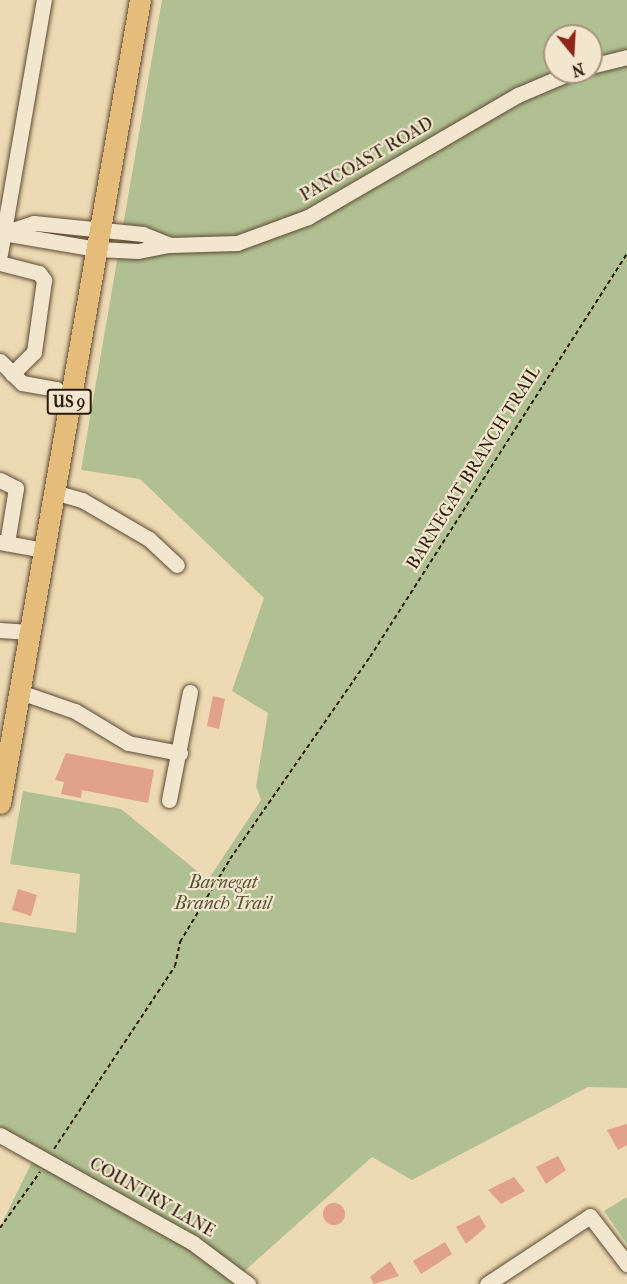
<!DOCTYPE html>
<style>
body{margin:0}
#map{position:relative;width:627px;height:1284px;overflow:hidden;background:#edd9b3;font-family:"IM FELL French Canon",serif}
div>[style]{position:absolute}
.green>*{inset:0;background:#b1c092}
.building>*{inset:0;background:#e2a18b}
.round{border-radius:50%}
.path>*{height:2px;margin-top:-1px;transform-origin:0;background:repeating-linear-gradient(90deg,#2d1b09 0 4.5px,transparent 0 7.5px)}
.roads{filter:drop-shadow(0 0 2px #5d4a34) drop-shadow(0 0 2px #5d4a34)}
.minor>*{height:15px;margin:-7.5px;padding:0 7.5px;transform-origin:7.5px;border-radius:7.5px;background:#f3e6ce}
.highway>*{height:21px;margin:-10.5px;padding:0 10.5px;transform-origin:10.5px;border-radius:10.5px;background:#e6bc7a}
span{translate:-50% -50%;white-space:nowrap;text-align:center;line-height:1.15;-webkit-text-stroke:4.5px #f3e6ce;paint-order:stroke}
.shield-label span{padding:2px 4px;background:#f3e6ce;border:2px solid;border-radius:4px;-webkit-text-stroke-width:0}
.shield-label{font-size:16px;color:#2d1b09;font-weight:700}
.street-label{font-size:18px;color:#2d1b09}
.park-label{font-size:18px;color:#554d32;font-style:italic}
.north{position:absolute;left:543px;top:24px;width:60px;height:60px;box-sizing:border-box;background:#f3e6ce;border:2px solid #a4957f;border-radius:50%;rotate:162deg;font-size:16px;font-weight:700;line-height:24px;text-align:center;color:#2d1b09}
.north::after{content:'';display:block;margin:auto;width:21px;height:27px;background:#8f2418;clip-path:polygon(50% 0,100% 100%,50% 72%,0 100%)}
</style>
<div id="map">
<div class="green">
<i style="clip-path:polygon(evenodd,162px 0,627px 0,627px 1088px,588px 1087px,412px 1180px,372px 1157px,230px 1284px,0 1284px,0 1227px,34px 1158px,0 1145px,0 922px,76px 933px,80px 874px,10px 864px,23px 791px,121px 809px,208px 880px,261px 800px,256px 786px,268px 713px,232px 691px,264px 598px,140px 479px,81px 470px,162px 0,555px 36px,591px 36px,591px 72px,555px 72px,555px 36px)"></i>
<i style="clip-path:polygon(627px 1197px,627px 1244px,604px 1211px)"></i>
</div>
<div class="building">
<i style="clip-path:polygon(213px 696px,225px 699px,219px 729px,207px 726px)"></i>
<i style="clip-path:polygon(66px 753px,154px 770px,148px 803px,82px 790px,81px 798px,61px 794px,64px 782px,55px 780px)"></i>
<i style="clip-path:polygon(18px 889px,37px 895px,31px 916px,12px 910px)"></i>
<i style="clip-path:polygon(627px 1124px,627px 1145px,618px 1150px,607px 1130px)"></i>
<i style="clip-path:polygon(558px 1156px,566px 1170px,546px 1184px,536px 1167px)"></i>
<i style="clip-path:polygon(514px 1177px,525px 1191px,501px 1204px,488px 1190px)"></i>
<i class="round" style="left:323px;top:1203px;width:22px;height:22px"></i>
<i style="clip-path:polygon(479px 1215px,486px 1227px,466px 1244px,456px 1227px)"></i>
<i style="clip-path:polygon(445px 1242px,452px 1254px,421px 1274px,413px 1261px)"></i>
<i style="clip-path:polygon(390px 1261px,399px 1276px,374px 1284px,370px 1277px)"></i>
</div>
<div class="path">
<i style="left:54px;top:1149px;width:219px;rotate:-56.5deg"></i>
<i style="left:175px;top:966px;width:25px;rotate:-78deg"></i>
<i style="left:180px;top:942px;width:97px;rotate:-58.9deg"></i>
<i style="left:230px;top:859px;width:246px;rotate:-55.3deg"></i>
<i style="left:370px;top:657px;width:478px;rotate:-57.5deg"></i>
<i style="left:0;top:1228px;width:69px;rotate:-54.5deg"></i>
</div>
<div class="roads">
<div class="minor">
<i style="left:591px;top:66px;width:37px;rotate:-14deg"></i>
<i style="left:0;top:233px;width:3px"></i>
<i style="left:3px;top:233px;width:95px;rotate:9.7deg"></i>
<i style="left:97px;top:249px;width:41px;rotate:2.8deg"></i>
<i style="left:138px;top:251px;width:33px;rotate:-11deg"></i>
<i style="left:170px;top:245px;width:29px;rotate:-158deg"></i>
<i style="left:143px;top:234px;width:110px;rotate:-174.2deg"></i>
<i style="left:34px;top:223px;width:33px;rotate:162deg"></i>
<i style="left:170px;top:245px;width:67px;rotate:-1.7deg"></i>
<i style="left:237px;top:243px;width:76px;rotate:-20.1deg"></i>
<i style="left:308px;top:217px;width:243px;rotate:-30.2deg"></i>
<i style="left:518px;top:95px;width:59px;rotate:-23.1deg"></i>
<i style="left:0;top:254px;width:258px;rotate:-80.2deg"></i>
<i style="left:0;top:263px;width:40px;rotate:14.4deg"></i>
<i style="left:39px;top:273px;width:9px;rotate:54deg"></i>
<i style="left:44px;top:280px;width:73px;rotate:97.9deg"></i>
<i style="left:34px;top:352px;width:31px;rotate:135deg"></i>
<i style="left:0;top:361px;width:31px;rotate:45deg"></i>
<i style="left:22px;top:383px;width:35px;rotate:10deg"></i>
<i style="left:56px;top:389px;width:21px;rotate:53deg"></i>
<i style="left:0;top:480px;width:18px;rotate:27deg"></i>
<i style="left:16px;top:488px;width:56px;rotate:99.3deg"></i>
<i style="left:54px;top:492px;width:29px;rotate:16deg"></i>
<i style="left:82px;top:500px;width:78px;rotate:30.2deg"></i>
<i style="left:149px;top:539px;width:38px;rotate:43deg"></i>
<i style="left:0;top:542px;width:45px;rotate:10.3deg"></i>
<i style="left:0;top:630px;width:30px;rotate:4deg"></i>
<i style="left:20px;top:692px;width:58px;rotate:19.1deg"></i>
<i style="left:75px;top:711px;width:62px;rotate:31.1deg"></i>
<i style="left:128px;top:743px;width:53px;rotate:10.9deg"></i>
<i style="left:169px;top:800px;width:110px;rotate:-79deg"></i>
<i style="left:0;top:1135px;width:221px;rotate:29.2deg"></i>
<i style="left:193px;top:1243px;width:69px;rotate:36.7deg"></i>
<i style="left:487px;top:1284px;width:123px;rotate:-33.4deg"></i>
<i style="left:590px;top:1216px;width:61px;rotate:52.4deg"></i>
</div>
<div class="highway">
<i style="left:0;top:803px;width:815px;rotate:-80.11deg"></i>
</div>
</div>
<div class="shield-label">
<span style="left:69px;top:402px">US 9</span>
</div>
<div class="street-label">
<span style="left:367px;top:160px;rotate:-30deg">PANCOAST ROAD</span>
<span style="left:474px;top:468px;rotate:-58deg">BARNEGAT BRANCH TRAIL</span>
<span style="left:152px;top:1198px;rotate:30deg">COUNTRY LANE</span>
</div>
<div class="park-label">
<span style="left:223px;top:894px">Barnegat<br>Branch Trail</span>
</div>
<div class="north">N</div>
</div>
